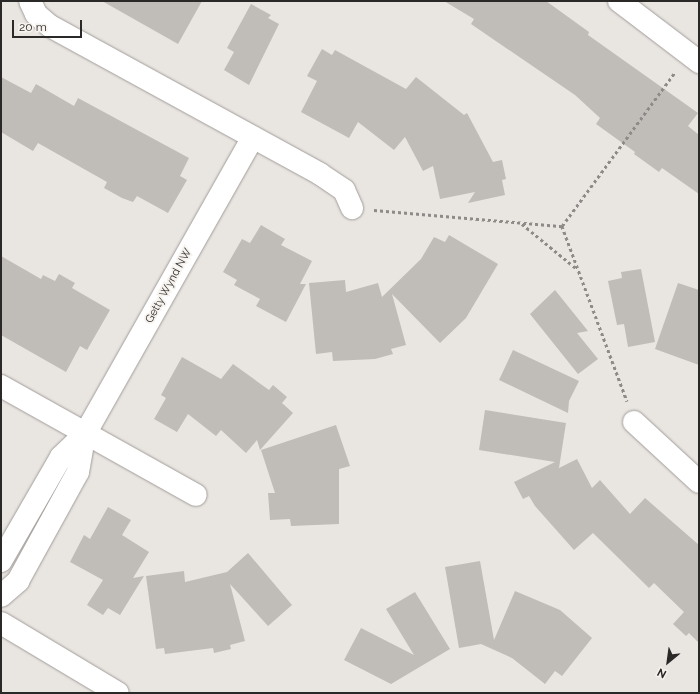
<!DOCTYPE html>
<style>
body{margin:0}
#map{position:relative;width:700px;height:694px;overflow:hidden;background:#e9e5e1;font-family:Raleway,sans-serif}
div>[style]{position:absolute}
.building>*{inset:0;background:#c0bcb8}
.path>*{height:2.5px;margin-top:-1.25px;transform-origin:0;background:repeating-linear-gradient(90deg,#8d8a88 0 3px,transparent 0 6px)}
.roads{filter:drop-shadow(0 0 1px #a19d9a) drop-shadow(0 0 1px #a19d9a)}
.street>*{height:22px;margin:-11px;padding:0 11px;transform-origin:11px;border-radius:11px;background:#fff}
.secondary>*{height:22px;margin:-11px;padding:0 11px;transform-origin:11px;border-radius:11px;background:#fff}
span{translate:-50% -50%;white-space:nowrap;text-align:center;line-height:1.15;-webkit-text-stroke:3.5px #f6f2ee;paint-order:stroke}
.street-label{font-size:11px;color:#2a2928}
.frame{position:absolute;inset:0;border:2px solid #2a2928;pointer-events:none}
.north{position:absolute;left:648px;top:642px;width:40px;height:40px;-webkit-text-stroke:3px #f6f2ee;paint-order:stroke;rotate:209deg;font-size:11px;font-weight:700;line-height:16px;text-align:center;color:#2a2928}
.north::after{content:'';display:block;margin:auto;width:14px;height:18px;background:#2a2928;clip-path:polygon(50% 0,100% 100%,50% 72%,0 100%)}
.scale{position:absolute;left:12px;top:20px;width:70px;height:18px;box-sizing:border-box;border:2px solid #2a2928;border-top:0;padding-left:5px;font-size:12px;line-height:14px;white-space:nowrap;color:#2a2928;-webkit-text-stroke:3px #f6f2ee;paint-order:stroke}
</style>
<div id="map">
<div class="building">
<i style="clip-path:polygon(102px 1px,202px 1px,178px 44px)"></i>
<i style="clip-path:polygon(444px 1px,546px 1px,589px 32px,588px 35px,698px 113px,688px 126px,699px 135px,699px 194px,662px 168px,659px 172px,634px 154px,635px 152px,596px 124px,600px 118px,575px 95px,471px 24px,474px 19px)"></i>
<i style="clip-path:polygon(251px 4px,271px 15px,268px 18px,279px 24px,249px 85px,224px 70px,234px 52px,227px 48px)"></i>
<i style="clip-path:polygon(322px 49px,332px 55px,335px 50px,406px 89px,416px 77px,464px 115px,467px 113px,493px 162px,502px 160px,506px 179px,502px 180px,505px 195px,468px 203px,475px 192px,440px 199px,433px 166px,423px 171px,405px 137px,394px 150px,358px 122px,349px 138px,301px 112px,317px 81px,307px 76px)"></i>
<i style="clip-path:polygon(1px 77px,31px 93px,36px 84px,74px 106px,78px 98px,189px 158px,180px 176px,187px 180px,168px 213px,137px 196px,133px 202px,122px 198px,104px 188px,107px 182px,38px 143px,33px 151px,1px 132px)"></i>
<i style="clip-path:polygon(261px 225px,285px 239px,281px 245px,312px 261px,300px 284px,306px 284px,286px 322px,256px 306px,260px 299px,234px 285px,237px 280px,223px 272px,242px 239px,250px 243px)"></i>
<i style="clip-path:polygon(449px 235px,498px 264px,466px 318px,440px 343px,392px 294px,406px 345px,391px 349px,393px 354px,375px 359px,333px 361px,332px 352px,316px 354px,309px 283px,345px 280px,346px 292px,378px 283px,382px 297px,421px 259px,434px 237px,445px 242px)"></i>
<i style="clip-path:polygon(1px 256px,41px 279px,43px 275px,55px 281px,59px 274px,75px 283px,72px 288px,110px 310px,87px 350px,80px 346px,66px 372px,1px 335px)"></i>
<i style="clip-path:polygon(641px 269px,655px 342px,628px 347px,624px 324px,617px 325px,608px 281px,622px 278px,621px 272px)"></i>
<i style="clip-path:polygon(678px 283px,699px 290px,699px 365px,655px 349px)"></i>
<i style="clip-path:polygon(555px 290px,588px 331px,577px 333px,598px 359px,578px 374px,530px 314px)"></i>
<i style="clip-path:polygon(513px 350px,579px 381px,569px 401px,568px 413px,499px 380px)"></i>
<i style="clip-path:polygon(182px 357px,221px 379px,233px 364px,269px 390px,273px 385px,287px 397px,282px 403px,293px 413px,260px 450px,257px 440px,246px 453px,221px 430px,216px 436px,188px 414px,177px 432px,154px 419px,166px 398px,161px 395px)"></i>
<i style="clip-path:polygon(485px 410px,566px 423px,559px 468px,577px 459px,592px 488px,600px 480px,630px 514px,645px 498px,699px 545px,699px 643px,689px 633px,686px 636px,673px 624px,684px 612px,654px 583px,649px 588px,593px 533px,574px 550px,535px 506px,529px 496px,523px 499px,514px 482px,555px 462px,479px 450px)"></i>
<i style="clip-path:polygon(336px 425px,350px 466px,339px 469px,339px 524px,291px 526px,290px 519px,270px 520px,268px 493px,275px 493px,261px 450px)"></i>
<i style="clip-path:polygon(108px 507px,131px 520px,122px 535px,149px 552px,133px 578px,144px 576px,120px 615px,108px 608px,103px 615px,87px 605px,103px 580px,70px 562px,84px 535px,90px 539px)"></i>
<i style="clip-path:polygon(248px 553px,292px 605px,268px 626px,230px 584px,245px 641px,230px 645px,231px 649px,214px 653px,213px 648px,165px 654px,164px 648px,156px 649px,146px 576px,184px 571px,185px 582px,227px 572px)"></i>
<i style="clip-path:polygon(480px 561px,494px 640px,515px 591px,560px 610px,592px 638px,562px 676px,555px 671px,545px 684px,512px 658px,481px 644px,459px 648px,445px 567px)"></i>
<i style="clip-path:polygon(415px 592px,450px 649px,391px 684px,344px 660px,361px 628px,414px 655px,386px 609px)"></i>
</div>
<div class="path">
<i style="left:374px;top:210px;width:189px;rotate:4.9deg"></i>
<i style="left:562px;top:226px;width:187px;rotate:69.6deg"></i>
<i style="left:522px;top:224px;width:71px;rotate:39.3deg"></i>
<i style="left:562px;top:226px;width:191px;rotate:-53.7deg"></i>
</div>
<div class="roads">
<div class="street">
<i style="left:30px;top:1px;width:14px;rotate:65deg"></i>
<i style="left:36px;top:14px;width:18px;rotate:41deg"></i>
<i style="left:50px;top:26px;width:308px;rotate:28.7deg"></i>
<i style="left:320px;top:174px;width:29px;rotate:34deg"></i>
<i style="left:344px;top:190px;width:20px;rotate:66deg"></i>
<i style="left:619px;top:1px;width:101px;rotate:37.3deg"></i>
<i style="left:1px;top:386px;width:223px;rotate:29.2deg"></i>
<i style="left:634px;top:422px;width:88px;rotate:42.7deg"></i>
<i style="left:1px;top:561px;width:120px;rotate:-60deg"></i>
<i style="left:61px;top:457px;width:33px;rotate:-44deg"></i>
<i style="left:85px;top:434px;width:341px;rotate:-60.5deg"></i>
<i style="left:1px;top:596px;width:23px;rotate:-41deg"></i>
<i style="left:18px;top:581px;width:124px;rotate:-61.2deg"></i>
<i style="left:78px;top:472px;width:39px;rotate:-80deg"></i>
</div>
<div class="secondary">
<i style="left:1px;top:623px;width:136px;rotate:30.9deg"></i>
</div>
</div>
<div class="street-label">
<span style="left:169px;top:286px;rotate:-61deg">Getty Wynd NW</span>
</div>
<div class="frame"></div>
<div class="north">N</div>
<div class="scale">20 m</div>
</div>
